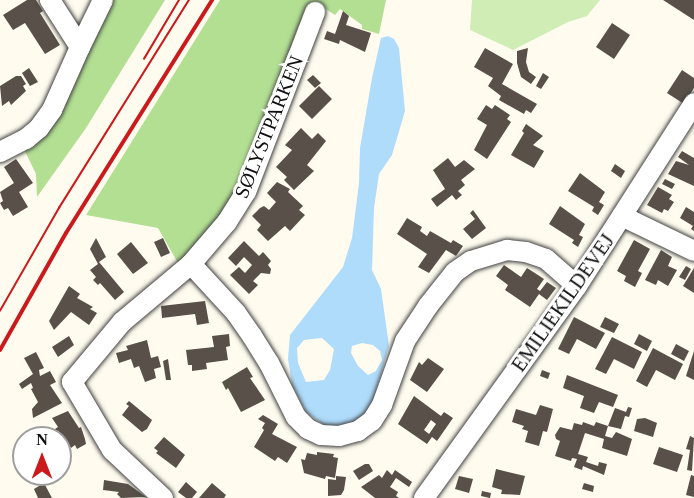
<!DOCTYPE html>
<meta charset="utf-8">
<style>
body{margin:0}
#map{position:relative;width:694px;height:498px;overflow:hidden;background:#fffcef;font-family:Georgia,serif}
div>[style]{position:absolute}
.green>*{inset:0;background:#d0edb5}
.forest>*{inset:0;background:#b3df93}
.water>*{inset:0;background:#afdcfb}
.building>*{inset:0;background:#585049}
.roads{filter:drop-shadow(0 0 2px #414141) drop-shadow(0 0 2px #414141)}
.minor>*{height:20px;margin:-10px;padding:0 10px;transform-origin:10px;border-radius:10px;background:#fff}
.tram>*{height:1.5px;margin:-0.75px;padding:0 0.75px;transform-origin:0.75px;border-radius:0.75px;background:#ca1a1c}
.rail>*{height:4px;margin:-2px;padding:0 2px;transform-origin:2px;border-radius:2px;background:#ca1a1c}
span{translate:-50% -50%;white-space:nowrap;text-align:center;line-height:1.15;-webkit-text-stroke:6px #fff;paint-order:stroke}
.street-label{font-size:20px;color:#0e0e0e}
.north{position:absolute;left:12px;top:426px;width:60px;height:60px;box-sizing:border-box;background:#fff;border:2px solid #9f9f9f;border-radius:50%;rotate:0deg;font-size:16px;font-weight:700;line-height:24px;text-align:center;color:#0e0e0e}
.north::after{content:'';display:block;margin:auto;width:21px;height:27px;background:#ca1a1c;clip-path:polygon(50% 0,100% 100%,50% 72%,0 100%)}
</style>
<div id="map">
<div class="green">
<i style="clip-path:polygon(472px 0,600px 0,587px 16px,568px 22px,513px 50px,470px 30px)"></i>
</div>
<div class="forest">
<i style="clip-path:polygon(108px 0,165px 0,86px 128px,37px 197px,36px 174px,23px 147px)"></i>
<i style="clip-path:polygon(220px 0,386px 0,379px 34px,362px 29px,362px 25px,340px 9px,335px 15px,317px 3px,242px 191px,222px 221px,178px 263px,158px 228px,86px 215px)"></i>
</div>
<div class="water">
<i style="clip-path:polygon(evenodd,388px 36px,394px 39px,399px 48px,405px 111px,392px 155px,379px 174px,374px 208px,372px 270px,381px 289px,389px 346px,373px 401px,365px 413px,355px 422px,339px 426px,324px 425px,306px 412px,292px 385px,288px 359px,290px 335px,343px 267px,352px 238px,359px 183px,360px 148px,372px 78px,381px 38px,388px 36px,322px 338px,334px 349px,330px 370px,324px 380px,306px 382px,298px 363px,297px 348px,304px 340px,322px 338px,388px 36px,362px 343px,373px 345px,380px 351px,382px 360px,376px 371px,368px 375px,358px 366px,351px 353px,352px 346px,362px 343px)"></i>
</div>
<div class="building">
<i style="clip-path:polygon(27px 0,36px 0,43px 11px,40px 13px,60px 45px,45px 54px,25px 23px,13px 30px,3px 15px)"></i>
<i style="clip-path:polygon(663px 0,694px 0,694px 20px)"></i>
<i style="clip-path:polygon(343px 11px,349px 16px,346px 25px,371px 33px,365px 52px,340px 40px,339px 44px,324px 39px,327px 31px,335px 34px)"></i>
<i style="clip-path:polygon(612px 23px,630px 35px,614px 59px,596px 47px)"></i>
<i style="clip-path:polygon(485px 48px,513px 64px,502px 84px,537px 104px,531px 113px,526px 110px,524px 114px,499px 100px,501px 96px,488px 86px,493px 78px,474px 67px)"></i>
<i style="clip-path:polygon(528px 48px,526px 62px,529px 72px,536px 77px,531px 84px,521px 77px,517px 63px,517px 51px)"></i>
<i style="clip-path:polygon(29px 68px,38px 82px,30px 86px,22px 73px)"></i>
<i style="clip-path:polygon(682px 70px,694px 78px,694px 88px,684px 104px,667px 93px)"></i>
<i style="clip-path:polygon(543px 73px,549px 77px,541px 89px,536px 86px)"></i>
<i style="clip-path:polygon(313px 75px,321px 83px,315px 88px,307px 80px)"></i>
<i style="clip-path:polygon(16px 76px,21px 76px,26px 84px,23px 86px,26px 91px,11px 105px,9px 101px,2px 106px,0 86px)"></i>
<i style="clip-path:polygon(319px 86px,332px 99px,312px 119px,299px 106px)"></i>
<i style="clip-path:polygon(486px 105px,492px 109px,495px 105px,510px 115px,507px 119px,511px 122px,487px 159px,474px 150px,487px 125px,477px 119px)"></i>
<i style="clip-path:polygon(526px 124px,543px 136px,533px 145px,544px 151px,534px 168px,511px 155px,524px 133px,522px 131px)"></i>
<i style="clip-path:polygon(301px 128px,312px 139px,318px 133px,326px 141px,307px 165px,314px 171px,294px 190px,284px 180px,287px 177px,276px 167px,292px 150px,285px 145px)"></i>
<i style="clip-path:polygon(682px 151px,694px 158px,694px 186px,668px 174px,676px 161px,689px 165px,678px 157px)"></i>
<i style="clip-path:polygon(448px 158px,455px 167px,464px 160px,475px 169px,461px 180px,465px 185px,458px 191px,462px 195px,456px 200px,452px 195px,437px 207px,431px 199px,445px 189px,433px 170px)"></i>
<i style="clip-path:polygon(16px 159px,33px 183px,19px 192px,28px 207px,13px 216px,8px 208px,4px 210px,0 203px,3px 201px,0 192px,14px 183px,4px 167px)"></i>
<i style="clip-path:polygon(615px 164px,625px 171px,621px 178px,611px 171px)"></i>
<i style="clip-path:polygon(580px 173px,605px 192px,599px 202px,604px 205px,598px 215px,592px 211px,594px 207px,568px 191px)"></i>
<i style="clip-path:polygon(665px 179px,675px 184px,672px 189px,662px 184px)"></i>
<i style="clip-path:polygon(277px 182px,290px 189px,288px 192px,303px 206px,299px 210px,305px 215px,290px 231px,285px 226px,268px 241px,257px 230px,261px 225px,252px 216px,260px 208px,264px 206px,269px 210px,276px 202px,267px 193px)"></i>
<i style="clip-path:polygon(658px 187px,672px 195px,669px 199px,674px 202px,668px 211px,664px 209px,662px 213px,647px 205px)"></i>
<i style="clip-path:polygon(560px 206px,585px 224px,579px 235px,583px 237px,578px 247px,572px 243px,574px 240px,549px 224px)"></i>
<i style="clip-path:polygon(686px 207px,694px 212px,694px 231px,691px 229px,693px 226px,680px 218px)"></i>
<i style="clip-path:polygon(473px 210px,486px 228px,472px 239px,463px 229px,475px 219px,470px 213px)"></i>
<i style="clip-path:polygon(407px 218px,422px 227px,420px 231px,427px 236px,430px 231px,451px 243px,453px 240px,463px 246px,456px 256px,446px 250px,429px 273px,418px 267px,427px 254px,397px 234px)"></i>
<i style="clip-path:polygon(96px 238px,106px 257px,99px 262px,124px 292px,115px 300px,100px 283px,98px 285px,93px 280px,96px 277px,90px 270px,98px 264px,90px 249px)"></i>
<i style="clip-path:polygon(163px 238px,170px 253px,161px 257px,154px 242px)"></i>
<i style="clip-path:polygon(634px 240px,650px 249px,638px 271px,642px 273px,635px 287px,624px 281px,626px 276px,617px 271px)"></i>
<i style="clip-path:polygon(244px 241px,259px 256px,263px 252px,271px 261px,268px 265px,271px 269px,270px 274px,261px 273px,253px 281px,258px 285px,249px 294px,230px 275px,239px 267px,245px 273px,252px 265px,244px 257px,236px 266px,228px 258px)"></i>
<i style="clip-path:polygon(131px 242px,148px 263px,133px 274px,117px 254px)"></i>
<i style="clip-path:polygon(661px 250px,672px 257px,668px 266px,677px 270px,668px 286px,658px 280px,656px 285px,645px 280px)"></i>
<i style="clip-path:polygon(504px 265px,521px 277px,527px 268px,538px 275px,544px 279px,537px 289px,540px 291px,547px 282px,556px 288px,547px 300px,539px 294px,530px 307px,505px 290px,508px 285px,496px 276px)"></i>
<i style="clip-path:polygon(686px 266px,691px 269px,685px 280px,679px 277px)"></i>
<i style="clip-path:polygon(694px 268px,694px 293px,683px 286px)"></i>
<i style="clip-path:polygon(69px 286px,80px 294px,77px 298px,93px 307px,90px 309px,97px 313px,89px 325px,71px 312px,54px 330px,49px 321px)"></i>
<i style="clip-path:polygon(205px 301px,209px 323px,197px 325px,195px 314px,162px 318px,161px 306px)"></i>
<i style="clip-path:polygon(574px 317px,605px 333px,596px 349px,577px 339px,569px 354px,558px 349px)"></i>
<i style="clip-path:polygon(605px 317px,619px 324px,614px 333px,600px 327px)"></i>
<i style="clip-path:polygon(229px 334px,230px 346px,226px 347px,228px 360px,206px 363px,207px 369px,192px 371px,192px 365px,188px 365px,186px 350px,214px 347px,212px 336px)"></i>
<i style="clip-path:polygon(639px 334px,652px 341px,647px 351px,634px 344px)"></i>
<i style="clip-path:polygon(69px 336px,74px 345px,58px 357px,52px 347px)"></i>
<i style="clip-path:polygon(612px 337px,642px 352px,634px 369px,614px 359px,606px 374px,595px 369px)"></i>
<i style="clip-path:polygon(147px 340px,151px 358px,158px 356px,161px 367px,154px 369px,156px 378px,145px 382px,139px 366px,134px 368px,131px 359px,119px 363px,116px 353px,128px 350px,126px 346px)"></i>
<i style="clip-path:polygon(676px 344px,689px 351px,684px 361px,671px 354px)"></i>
<i style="clip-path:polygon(653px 348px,683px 364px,675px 380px,656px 370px,647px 387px,636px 381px)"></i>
<i style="clip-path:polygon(694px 351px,694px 380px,686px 376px)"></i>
<i style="clip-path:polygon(36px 352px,44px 368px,39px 370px,40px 376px,50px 371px,56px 382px,50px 385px,62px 403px,33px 418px,32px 409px,38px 402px,31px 389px,33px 388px,31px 383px,22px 389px,19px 384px,33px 374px,24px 358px)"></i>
<i style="clip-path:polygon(428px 358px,444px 369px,427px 392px,410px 380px,419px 362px,422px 365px)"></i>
<i style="clip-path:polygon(168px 359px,171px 380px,166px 380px,163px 361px)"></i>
<i style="clip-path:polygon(247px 367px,253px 377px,250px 378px,265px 400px,241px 412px,228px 388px,226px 390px,222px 382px)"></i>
<i style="clip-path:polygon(542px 370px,550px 373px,548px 379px,540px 376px)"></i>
<i style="clip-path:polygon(567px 375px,618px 395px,613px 407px,599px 402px,594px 413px,580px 408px,584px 396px,563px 388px)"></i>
<i style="clip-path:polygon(evenodd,414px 396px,441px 416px,444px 412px,453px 418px,437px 441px,432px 437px,427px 444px,398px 424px,414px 396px,431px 420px,436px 424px,429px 434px,424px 430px,431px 420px)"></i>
<i style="clip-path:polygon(129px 401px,152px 420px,147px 429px,142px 432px,122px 415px,129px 406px,126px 404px)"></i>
<i style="clip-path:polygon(540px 405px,553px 409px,547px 432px,543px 431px,539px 446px,525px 442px,528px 431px,522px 429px,524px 426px,512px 422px,516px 409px,536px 415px)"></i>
<i style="clip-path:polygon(628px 407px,632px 408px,629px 417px,625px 416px,621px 429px,608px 426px,615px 408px,626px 412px)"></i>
<i style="clip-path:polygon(68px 411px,79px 428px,81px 427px,85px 439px,86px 444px,77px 449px,75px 445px,71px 448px,64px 437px,57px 438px,52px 431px,58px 427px,52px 418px)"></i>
<i style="clip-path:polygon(263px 415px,278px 424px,272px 434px,297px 447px,287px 463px,278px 457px,275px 461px,254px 447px,264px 430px,262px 428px,265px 423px,258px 419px)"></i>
<i style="clip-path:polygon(645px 418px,657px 423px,653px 437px,634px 431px,637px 419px)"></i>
<i style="clip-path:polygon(583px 422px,594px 426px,596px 422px,608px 426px,605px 436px,612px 438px,616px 432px,632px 439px,627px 456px,602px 448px,604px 439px,585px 433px,578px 454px,588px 457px,586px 462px,598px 466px,599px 462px,607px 464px,604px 475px,583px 466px,582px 470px,574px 467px,577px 459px,572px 458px,571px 461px,555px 456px,560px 441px,556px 439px,555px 435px,560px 427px,572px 430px,574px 423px,582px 425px)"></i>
<i style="clip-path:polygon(690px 436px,694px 438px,692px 471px,687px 470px,690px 450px,686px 449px)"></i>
<i style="clip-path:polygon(164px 437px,185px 455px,176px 468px,156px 453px,158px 451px,154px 448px)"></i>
<i style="clip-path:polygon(659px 447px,683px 455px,677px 472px,653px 464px)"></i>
<i style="clip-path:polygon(317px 452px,334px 454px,333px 457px,338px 458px,335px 478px,326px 476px,325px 479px,304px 473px,301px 459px,305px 460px,307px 453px,317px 455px)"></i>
<i style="clip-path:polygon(60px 453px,68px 466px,60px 471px)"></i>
<i style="clip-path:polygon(365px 464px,369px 464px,373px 471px,359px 480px,353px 471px)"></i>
<i style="clip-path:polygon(496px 469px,525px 476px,520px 495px,501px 494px,502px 490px,492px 487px)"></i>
<i style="clip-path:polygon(387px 470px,392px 475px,395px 470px,412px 482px,409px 487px,396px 478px,390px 487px,398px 492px,396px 496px,399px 498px,375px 498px,361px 487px,379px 475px,382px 478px)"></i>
<i style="clip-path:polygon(37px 474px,55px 474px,42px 482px)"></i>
<i style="clip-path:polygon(691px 475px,694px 476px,694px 497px,686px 495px)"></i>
<i style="clip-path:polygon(336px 476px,346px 477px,344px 490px,341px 495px,328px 496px,328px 479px,336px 480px)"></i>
<i style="clip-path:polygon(459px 476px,473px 479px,469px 493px,455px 489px)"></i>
<i style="clip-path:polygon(104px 480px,128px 484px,146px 497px,121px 498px,117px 494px,119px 492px,103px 490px)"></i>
<i style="clip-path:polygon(186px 482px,197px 492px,192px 498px,186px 498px,178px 492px)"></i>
<i style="clip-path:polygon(44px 483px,52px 498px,38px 498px,34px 489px)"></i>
<i style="clip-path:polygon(212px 483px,226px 495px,224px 498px,199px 498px)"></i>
<i style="clip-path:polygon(584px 483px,594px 486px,593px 492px,582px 489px)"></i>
<i style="clip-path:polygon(482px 491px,491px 493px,490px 498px,481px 496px)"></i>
</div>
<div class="roads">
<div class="minor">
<i style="left:80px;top:47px;width:52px;rotate:-63.9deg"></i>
<i style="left:0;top:152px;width:29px;rotate:-27deg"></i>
<i style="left:26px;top:139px;width:17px;rotate:-40deg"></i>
<i style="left:39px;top:128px;width:22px;rotate:-54deg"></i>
<i style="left:52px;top:110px;width:69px;rotate:-66deg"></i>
<i style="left:80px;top:47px;width:56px;rotate:-122.6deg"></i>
<i style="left:622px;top:216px;width:80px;rotate:25.9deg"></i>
<i style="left:191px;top:264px;width:55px;rotate:-49.4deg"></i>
<i style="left:227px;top:222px;width:36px;rotate:-58deg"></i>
<i style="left:246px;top:192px;width:193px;rotate:-69deg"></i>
<i style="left:163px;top:498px;width:70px;rotate:-136.7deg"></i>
<i style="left:112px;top:450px;width:79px;rotate:-120.5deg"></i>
<i style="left:72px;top:382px;width:78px;rotate:-50.2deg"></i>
<i style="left:122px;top:322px;width:90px;rotate:-40deg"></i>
<i style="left:191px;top:264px;width:67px;rotate:47.4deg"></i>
<i style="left:236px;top:313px;width:28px;rotate:55deg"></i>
<i style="left:252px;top:336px;width:32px;rotate:58deg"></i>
<i style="left:269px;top:363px;width:60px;rotate:63.4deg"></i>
<i style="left:296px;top:417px;width:17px;rotate:45deg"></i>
<i style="left:308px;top:429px;width:14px;rotate:25deg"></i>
<i style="left:321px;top:435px;width:18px;rotate:3deg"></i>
<i style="left:339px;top:436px;width:20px;rotate:-15deg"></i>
<i style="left:358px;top:431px;width:17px;rotate:-36deg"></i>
<i style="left:372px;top:421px;width:19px;rotate:-58deg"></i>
<i style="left:382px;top:405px;width:68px;rotate:-70.2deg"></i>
<i style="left:405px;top:341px;width:42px;rotate:-56.7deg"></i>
<i style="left:428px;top:306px;width:43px;rotate:-51.5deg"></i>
<i style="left:455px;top:272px;width:19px;rotate:-35deg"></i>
<i style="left:471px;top:261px;width:38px;rotate:-17deg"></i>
<i style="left:507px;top:250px;width:19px;rotate:6deg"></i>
<i style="left:526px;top:252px;width:21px;rotate:19deg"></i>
<i style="left:546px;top:259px;width:41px;rotate:41.1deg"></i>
<i style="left:424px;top:498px;width:261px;rotate:-54.2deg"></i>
<i style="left:577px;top:286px;width:217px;rotate:-57.4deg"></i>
</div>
</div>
<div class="tram">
<i style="left:144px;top:59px;width:69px;rotate:-59.3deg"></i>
<i style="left:0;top:311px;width:119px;rotate:-60.2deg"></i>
<i style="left:59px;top:208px;width:245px;rotate:-58deg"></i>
</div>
<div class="rail">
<i style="left:0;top:350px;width:134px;rotate:-60.6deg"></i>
<i style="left:66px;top:233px;width:275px;rotate:-57.9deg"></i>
</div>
<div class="street-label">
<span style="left:269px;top:127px;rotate:-68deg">SØLYSTPARKEN</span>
<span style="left:563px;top:303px;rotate:-55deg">EMILIEKILDEVEJ</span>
</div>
<div class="north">N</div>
</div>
